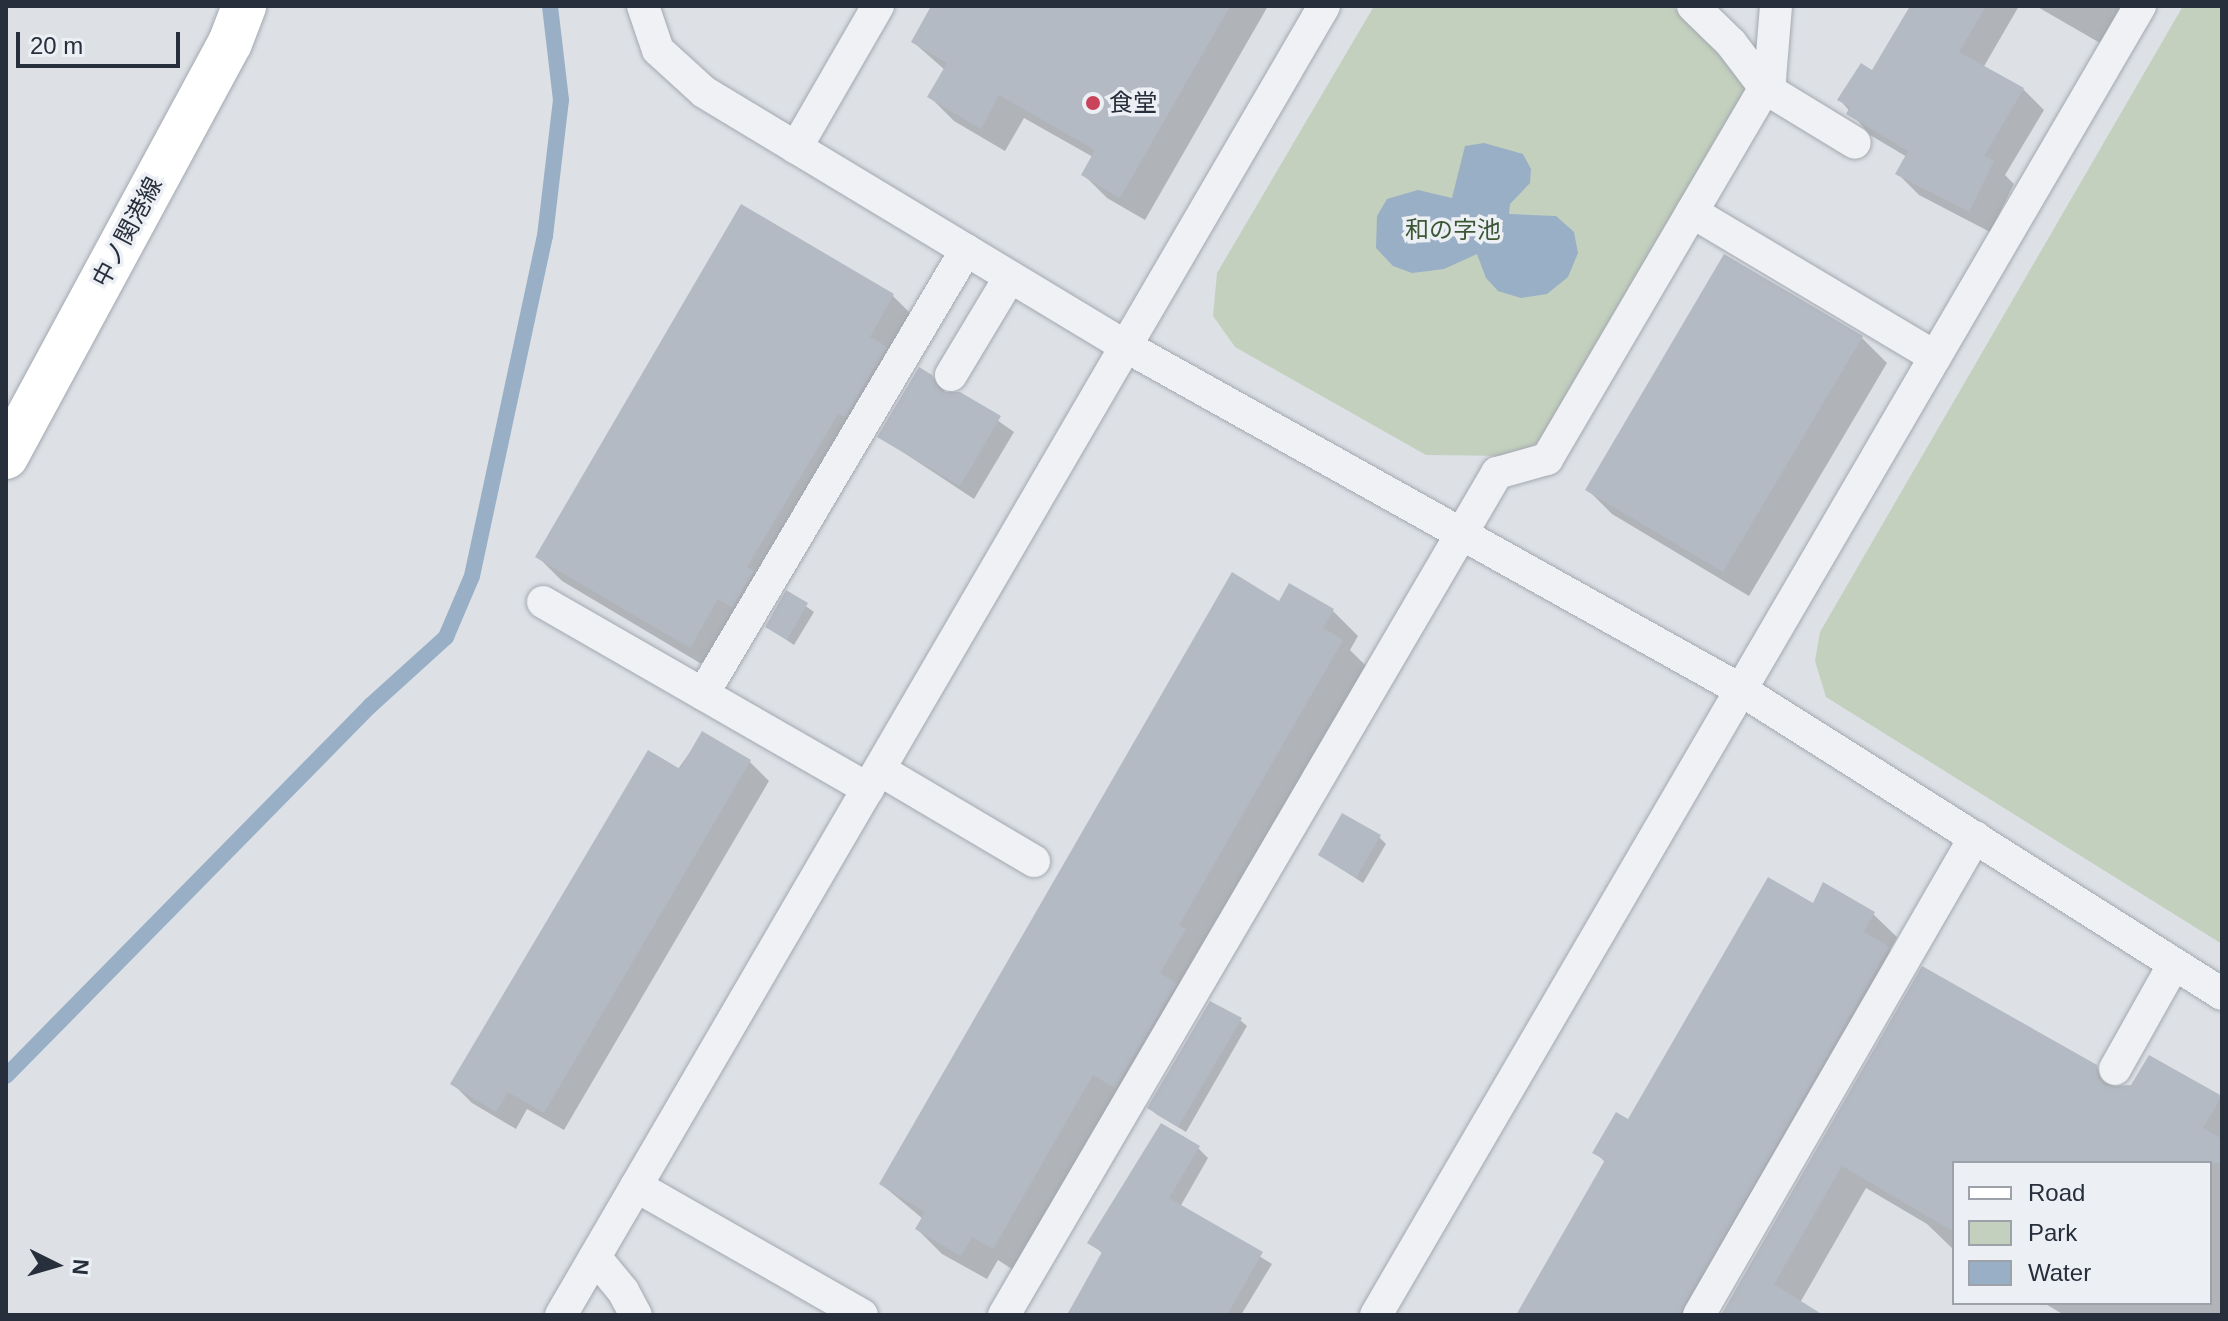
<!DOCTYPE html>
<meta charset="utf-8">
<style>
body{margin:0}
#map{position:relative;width:2228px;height:1321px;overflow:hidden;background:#dde1e6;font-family:Arial,"Noto Sans JP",sans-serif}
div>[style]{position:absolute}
.green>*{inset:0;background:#c3d0be}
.water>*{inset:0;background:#98afc6}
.shadow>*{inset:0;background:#0003}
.stream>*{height:16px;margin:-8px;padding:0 8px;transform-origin:8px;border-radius:8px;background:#98afc6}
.building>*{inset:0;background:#b4bac3}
.roads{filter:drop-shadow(0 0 2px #a3a8b0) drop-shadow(0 0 2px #a3a8b0)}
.lane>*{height:32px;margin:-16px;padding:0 16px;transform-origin:16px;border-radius:16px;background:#eff1f5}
.secondary>*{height:44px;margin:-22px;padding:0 22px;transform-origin:22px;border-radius:22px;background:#fff}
.dots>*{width:22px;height:22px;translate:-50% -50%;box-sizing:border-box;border:4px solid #eceff4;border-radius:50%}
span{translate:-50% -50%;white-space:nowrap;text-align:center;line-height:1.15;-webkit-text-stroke:7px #eceff4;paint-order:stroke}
.poi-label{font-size:24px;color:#272f3c}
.left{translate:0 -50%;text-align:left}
.park-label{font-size:24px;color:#3c5735}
.street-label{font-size:24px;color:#272f3c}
.frame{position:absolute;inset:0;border:8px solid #272f3c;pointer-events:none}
.legend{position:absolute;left:1952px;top:1161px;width:260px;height:144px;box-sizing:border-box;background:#eceff4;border:2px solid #9da2aa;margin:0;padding:10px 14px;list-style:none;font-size:24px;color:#272f3c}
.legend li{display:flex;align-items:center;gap:16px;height:40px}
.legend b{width:40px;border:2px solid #9da2aa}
.north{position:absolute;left:16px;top:1225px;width:80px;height:80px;-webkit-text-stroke:6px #eceff4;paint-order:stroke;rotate:95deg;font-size:22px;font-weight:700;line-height:32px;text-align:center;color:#272f3c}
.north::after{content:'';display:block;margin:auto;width:28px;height:36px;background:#272f3c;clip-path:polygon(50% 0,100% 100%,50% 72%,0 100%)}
.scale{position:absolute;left:16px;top:32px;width:164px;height:36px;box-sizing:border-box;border:4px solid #272f3c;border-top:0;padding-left:10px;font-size:24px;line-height:28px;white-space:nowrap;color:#272f3c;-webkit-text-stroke:6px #eceff4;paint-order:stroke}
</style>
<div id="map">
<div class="green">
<i style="clip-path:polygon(1374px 6px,1672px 6px,1725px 57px,1748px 88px,1540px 442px,1508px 456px,1426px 455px,1235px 347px,1213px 316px,1217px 273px)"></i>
<i style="clip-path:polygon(2183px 6px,2222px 6px,2222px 944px,1826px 697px,1815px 661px,1820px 632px)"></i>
</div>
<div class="water">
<i style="clip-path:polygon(1484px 143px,1523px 154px,1531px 169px,1530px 183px,1510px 204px,1509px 214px,1556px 216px,1574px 232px,1578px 253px,1568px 277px,1547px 294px,1521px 298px,1498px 291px,1486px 278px,1477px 254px,1444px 269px,1412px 273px,1393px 266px,1376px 248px,1377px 216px,1387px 199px,1418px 190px,1452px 198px,1465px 146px)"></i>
</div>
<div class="shadow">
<i style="clip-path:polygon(932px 6px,1268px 6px,1145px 220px,1107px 198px,1083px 174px,1093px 157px,1024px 118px,1005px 151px,954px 121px,930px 97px,945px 70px,912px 41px)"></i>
<i style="clip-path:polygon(1912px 6px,2019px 6px,1983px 68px,2023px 89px,2044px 110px,2005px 175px,2014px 184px,1990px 232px,1919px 195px,1898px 174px,1907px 157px,1870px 135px,1840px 100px,1873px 73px)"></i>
<i style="clip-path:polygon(2036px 6px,2121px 6px,2100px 43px)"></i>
<i style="clip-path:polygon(742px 206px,893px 296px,918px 321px,715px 672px,562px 581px,537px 556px)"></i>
<i style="clip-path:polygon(1862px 338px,1887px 363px,1749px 596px,1612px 514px,1587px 489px)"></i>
<i style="clip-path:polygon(931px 376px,947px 394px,960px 394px,1014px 432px,974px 499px,880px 437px)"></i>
<i style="clip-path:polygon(787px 593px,814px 612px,794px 645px,767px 627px)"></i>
<i style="clip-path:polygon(1280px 603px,1333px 611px,1358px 636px,1350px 650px,1367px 667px,1018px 1273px,998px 1260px,987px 1279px,942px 1254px,917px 1229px,923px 1219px,881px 1184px)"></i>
<i style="clip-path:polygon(703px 734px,750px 762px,769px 781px,564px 1130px,527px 1109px,516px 1129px,472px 1103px,453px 1084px)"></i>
<i style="clip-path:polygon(1379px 837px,1386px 844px,1363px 883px,1320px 855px)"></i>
<i style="clip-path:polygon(1813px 906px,1873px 914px,1897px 937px,1890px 950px,1912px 972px,1714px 1315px,1518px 1315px,1606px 1163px,1595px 1152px,1629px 1122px)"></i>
<i style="clip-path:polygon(1923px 969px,2096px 1067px,2116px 1088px,2222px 1099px,2222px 1315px,2064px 1315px,2044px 1303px,2210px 1303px,2210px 1163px,1954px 1163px,1954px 1250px,1927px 1224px,1866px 1188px,1793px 1315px,1723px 1315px)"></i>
<i style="clip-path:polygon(1240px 1020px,1247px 1026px,1186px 1132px,1156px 1114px,1150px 1108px)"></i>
<i style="clip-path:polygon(1198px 1148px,1208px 1158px,1180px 1207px,1272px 1264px,1241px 1315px,1067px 1315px,1103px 1254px,1090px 1242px)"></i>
</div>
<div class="stream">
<i style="left:6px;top:1076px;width:519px;rotate:-45.47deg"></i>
<i style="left:370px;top:706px;width:103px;rotate:-42.2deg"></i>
<i style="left:446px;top:637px;width:66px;rotate:-66.9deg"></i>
<i style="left:472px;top:576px;width:348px;rotate:-77.9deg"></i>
<i style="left:545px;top:236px;width:137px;rotate:-83.3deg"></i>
<i style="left:561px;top:100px;width:95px;rotate:-96.7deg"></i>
</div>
<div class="building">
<i style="clip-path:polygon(931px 6px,1230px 6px,1120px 198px,1081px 175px,1095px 150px,999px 95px,981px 129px,927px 97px,947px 63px,911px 42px)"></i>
<i style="clip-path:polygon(1910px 6px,1986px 6px,1959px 52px,2024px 88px,1984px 156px,1994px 161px,1969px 212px,1895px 174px,1908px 151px,1846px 114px,1850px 107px,1837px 100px,1861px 63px,1872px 70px)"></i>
<i style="clip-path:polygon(741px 204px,894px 294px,870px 337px,887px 347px,845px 417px,838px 414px,747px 567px,754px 571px,732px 608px,718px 599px,690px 648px,535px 557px)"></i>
<i style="clip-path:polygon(1724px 254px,1863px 336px,1723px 572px,1585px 490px)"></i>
<i style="clip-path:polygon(919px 367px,932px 375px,942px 392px,960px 392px,1001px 416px,960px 486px,877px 437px)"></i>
<i style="clip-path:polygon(1232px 572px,1279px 601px,1289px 583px,1334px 609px,1323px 628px,1343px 640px,1179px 925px,1186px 929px,1160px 973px,1177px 983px,1115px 1088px,1093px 1075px,993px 1249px,972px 1237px,961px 1256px,915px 1229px,925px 1212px,879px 1184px)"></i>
<i style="clip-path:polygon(786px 590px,808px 603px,787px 640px,765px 627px)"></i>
<i style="clip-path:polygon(702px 731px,751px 760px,544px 1113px,508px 1092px,496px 1112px,450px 1084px,648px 750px,680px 769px)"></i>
<i style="clip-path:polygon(1342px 813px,1381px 835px,1356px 878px,1318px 855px)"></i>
<i style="clip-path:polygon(1768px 877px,1813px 903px,1823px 882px,1875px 912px,1864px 932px,1889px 947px,1680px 1315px,1516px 1315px,1605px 1160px,1592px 1153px,1616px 1112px,1628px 1119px)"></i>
<i style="clip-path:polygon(1922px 966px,2097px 1065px,2098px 1078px,2106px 1086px,2131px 1085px,2149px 1055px,2222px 1096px,2203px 1128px,2222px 1139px,2222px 1163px,1954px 1163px,1954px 1232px,1842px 1166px,1774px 1284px,1823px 1315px,1721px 1315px)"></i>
<i style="clip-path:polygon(1210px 1001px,1242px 1018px,1178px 1127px,1147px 1108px)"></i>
<i style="clip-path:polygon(1161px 1123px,1200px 1146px,1169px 1198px,1263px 1252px,1227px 1315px,1067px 1315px,1102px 1252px,1087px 1243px)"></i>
</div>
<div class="roads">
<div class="lane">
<i style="left:643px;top:6px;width:46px;rotate:71.2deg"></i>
<i style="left:658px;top:50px;width:62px;rotate:42.4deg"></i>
<i style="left:704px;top:92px;width:494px;rotate:31.1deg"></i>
<i style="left:1127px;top:347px;width:703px;rotate:29.19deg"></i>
<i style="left:1741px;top:690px;width:569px;rotate:32.29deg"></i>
<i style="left:1693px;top:6px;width:53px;rotate:44.2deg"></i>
<i style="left:1731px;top:43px;width:56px;rotate:52.9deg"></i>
<i style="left:1765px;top:88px;width:105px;rotate:31.4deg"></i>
<i style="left:796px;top:148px;width:164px;rotate:-60deg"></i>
<i style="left:1692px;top:212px;width:283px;rotate:30.8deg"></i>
<i style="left:951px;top:375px;width:114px;rotate:-59deg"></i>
<i style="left:543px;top:602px;width:375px;rotate:29.9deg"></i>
<i style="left:703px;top:694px;width:516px;rotate:-59.36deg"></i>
<i style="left:880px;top:770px;width:179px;rotate:30.6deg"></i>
<i style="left:2115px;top:1069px;width:120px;rotate:-60.7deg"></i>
<i style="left:636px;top:1186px;width:260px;rotate:29.7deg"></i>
<i style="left:595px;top:1257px;width:44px;rotate:50.5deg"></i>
<i style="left:623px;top:1291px;width:27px;rotate:62deg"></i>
<i style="left:561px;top:1315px;width:1515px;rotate:-59.76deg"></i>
<i style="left:1004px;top:1315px;width:976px;rotate:-59.65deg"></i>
<i style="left:1497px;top:473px;width:52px;rotate:-15.6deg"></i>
<i style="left:1547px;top:459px;width:441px;rotate:-59.6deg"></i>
<i style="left:1770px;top:79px;width:73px;rotate:-85.3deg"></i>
<i style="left:1376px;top:1315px;width:1516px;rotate:-59.73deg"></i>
<i style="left:1699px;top:1315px;width:552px;rotate:-60deg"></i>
</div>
<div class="secondary">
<i style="left:6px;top:457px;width:471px;rotate:-61.6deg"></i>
<i style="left:230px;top:43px;width:40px;rotate:-69deg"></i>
</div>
</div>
<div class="dots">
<i style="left:1093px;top:103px;background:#c9445b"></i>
</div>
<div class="poi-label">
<span class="left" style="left:1109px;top:103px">食堂</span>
</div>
<div class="park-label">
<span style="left:1453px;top:230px">和の字池</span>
</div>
<div class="street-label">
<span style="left:127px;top:232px;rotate:-62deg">中ノ関港線</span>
</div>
<div class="frame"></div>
<ul class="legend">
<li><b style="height:10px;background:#fff"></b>Road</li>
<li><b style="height:22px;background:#c3d0be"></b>Park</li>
<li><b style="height:22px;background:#98afc6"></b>Water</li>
</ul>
<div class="north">N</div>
<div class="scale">20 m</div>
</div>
